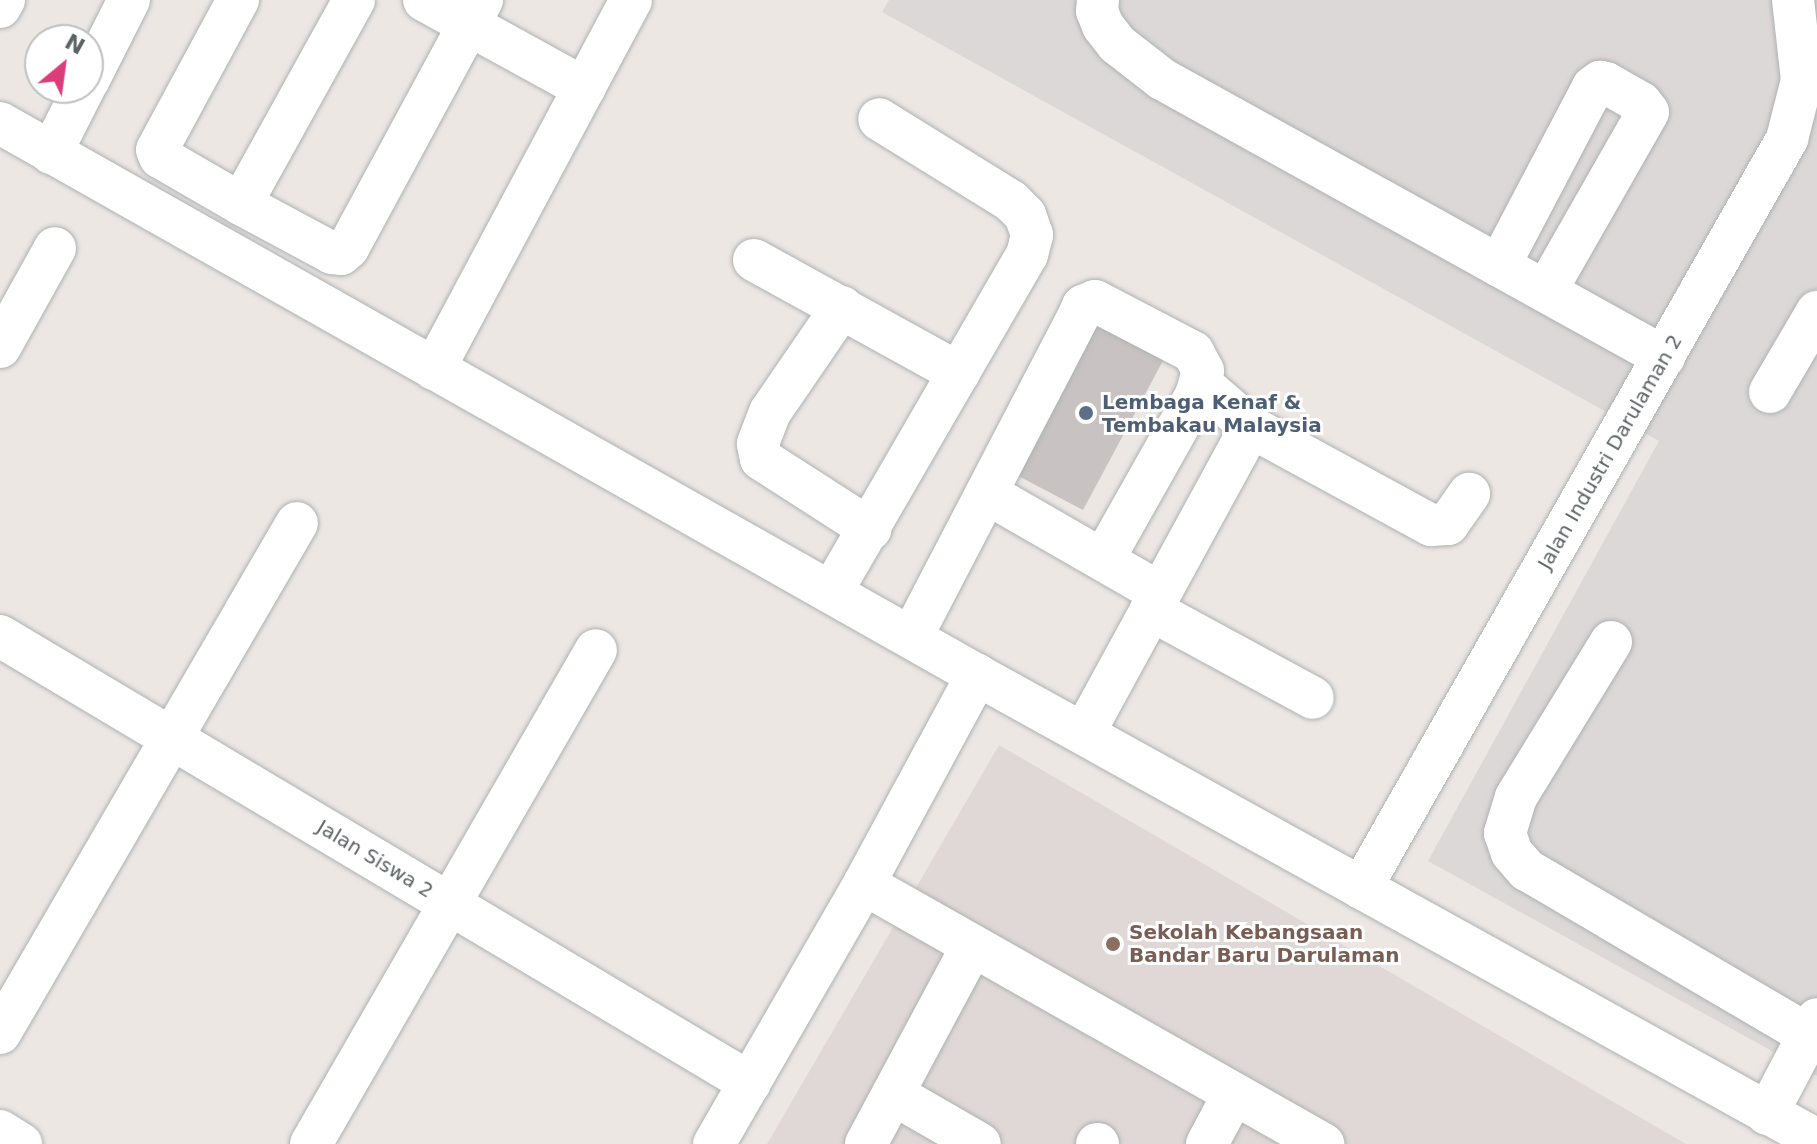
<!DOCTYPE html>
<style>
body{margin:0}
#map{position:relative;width:1817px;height:1144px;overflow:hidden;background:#ede7e4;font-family:"DejaVu Sans",sans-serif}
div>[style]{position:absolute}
.industrial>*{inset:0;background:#dcd8d7}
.education>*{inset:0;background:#e0d8d6}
.building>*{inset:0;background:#c9c2c2}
.roads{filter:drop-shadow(0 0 2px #adb2b3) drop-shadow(0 0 2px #adb2b3)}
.minor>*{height:42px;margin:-21px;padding:0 21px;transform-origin:21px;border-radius:21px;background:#fff}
.dots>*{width:22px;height:22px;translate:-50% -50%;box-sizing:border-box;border:4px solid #fff;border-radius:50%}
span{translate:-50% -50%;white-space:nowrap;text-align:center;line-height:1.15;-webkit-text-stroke:6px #fff;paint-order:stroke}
.service-label{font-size:20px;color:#4e5e75;font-weight:700}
.left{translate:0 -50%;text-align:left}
.street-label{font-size:20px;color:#5c6364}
.education-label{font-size:20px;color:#785e54;font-weight:700}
.north{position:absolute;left:24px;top:24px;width:80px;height:80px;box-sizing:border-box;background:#fff;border:2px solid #bec1c1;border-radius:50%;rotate:29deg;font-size:22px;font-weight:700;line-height:32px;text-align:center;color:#5c6364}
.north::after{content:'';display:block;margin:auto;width:28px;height:36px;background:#da3d7a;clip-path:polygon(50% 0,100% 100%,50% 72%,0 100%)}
</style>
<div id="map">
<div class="industrial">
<i style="clip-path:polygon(889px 0,1817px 0,1817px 1076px,1428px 861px,1659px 441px,882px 12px)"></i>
</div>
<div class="education">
<i style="clip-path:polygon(999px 745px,1686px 1144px,767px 1144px)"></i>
</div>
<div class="building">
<i style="clip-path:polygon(1088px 317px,1165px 357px,1083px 510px,1007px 470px)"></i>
</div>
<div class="roads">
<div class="minor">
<i style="left:238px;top:0;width:170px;rotate:118.4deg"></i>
<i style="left:157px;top:150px;width:8px;rotate:67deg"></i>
<i style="left:160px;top:157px;width:94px;rotate:30.1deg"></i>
<i style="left:241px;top:204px;width:103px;rotate:28.3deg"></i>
<i style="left:332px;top:253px;width:9px;rotate:6deg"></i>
<i style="left:341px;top:254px;width:9px;rotate:-41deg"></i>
<i style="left:348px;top:248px;width:282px;rotate:-61.6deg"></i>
<i style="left:424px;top:0;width:183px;rotate:28.8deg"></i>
<i style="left:1098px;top:0;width:11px;rotate:95deg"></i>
<i style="left:1097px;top:11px;width:16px;rotate:68deg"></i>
<i style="left:1103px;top:26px;width:23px;rotate:52deg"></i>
<i style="left:1117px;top:44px;width:57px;rotate:37.9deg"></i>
<i style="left:1162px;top:79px;width:574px;rotate:28.98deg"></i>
<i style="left:0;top:7px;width:8px;rotate:-60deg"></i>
<i style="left:88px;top:81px;width:91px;rotate:-63.2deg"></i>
<i style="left:0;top:123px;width:1122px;rotate:29.47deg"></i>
<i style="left:977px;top:675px;width:960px;rotate:28.97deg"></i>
<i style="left:51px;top:153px;width:73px;rotate:-63.1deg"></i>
<i style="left:241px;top:204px;width:233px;rotate:-61deg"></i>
<i style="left:754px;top:260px;width:234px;rotate:28.9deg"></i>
<i style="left:1499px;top:266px;width:202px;rotate:-62.3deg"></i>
<i style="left:1593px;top:87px;width:9px;rotate:-36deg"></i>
<i style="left:1600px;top:82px;width:6px;rotate:9deg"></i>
<i style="left:1606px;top:83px;width:40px;rotate:29.7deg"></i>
<i style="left:1641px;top:103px;width:11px;rotate:52deg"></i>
<i style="left:1648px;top:112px;width:206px;rotate:119.7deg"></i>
<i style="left:842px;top:307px;width:127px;rotate:124.4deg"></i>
<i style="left:770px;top:412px;width:34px;rotate:111deg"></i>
<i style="left:758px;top:444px;width:15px;rotate:79deg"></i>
<i style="left:761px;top:459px;width:130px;rotate:32.7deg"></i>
<i style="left:0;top:347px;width:113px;rotate:-60.9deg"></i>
<i style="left:434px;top:369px;width:418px;rotate:-61.9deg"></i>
<i style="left:1201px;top:384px;width:66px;rotate:40.7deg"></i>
<i style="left:1251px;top:427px;width:205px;rotate:28.6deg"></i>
<i style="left:1431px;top:525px;width:17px;rotate:-3deg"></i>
<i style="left:1448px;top:524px;width:37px;rotate:-55deg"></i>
<i style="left:1770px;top:392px;width:93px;rotate:-59.6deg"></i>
<i style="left:988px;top:494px;width:198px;rotate:29.9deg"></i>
<i style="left:832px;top:591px;width:388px;rotate:-59.9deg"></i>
<i style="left:1027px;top:255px;width:21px;rotate:-76deg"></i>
<i style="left:1032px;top:235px;width:21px;rotate:-109deg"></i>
<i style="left:1025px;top:215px;width:20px;rotate:-135deg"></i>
<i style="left:1011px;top:201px;width:155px;rotate:-148.2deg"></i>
<i style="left:1151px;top:610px;width:184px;rotate:28.5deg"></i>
<i style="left:0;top:636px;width:873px;rotate:30.79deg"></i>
<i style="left:912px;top:636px;width:362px;rotate:-62.5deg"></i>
<i style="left:1079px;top:315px;width:10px;rotate:-66deg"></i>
<i style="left:1083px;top:306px;width:13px;rotate:-23deg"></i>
<i style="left:1095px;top:301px;width:110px;rotate:27.5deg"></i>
<i style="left:1193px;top:352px;width:21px;rotate:62deg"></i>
<i style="left:1203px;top:371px;width:25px;rotate:106deg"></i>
<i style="left:1196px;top:395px;width:189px;rotate:119.4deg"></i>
<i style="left:1611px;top:642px;width:182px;rotate:121.5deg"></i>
<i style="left:1516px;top:797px;width:38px;rotate:107deg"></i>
<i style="left:1505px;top:833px;width:21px;rotate:71deg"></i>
<i style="left:1512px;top:853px;width:23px;rotate:49deg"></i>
<i style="left:1527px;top:870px;width:326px;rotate:30.4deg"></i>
<i style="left:1084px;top:733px;width:349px;rotate:-61.4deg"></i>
<i style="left:864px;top:884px;width:528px;rotate:29.53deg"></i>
<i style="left:1361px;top:888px;width:862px;rotate:-60.37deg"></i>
<i style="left:1787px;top:139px;width:61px;rotate:-75.7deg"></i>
<i style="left:1802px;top:80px;width:81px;rotate:-96.4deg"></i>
<i style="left:0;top:1033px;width:590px;rotate:-59.79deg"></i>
<i style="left:893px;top:1094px;width:100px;rotate:29.9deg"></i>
<i style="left:1767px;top:1114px;width:107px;rotate:-62.2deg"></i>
<i style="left:0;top:1131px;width:25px;rotate:32deg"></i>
<i style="left:311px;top:1144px;width:570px;rotate:-60.02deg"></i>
<i style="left:714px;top:1144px;width:300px;rotate:-60deg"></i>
<i style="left:864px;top:884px;width:238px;rotate:-61.6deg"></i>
<i style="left:866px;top:1144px;width:225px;rotate:-61.8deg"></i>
<i style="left:1097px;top:1144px;width:1px"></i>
<i style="left:1207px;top:1144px;width:55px;rotate:-62deg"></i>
</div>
</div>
<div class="dots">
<i style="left:1086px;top:413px;background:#5c6f8a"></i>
<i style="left:1113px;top:944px;background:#8d6e63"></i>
</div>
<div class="service-label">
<span class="left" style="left:1102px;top:414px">Lembaga Kenaf &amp;<br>Tembakau Malaysia</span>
</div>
<div class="street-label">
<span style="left:1610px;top:452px;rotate:-60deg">Jalan Industri Darulaman 2</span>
<span style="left:375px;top:859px;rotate:31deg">Jalan Siswa 2</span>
</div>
<div class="education-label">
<span class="left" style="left:1129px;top:944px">Sekolah Kebangsaan<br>Bandar Baru Darulaman</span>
</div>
<div class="north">N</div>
</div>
